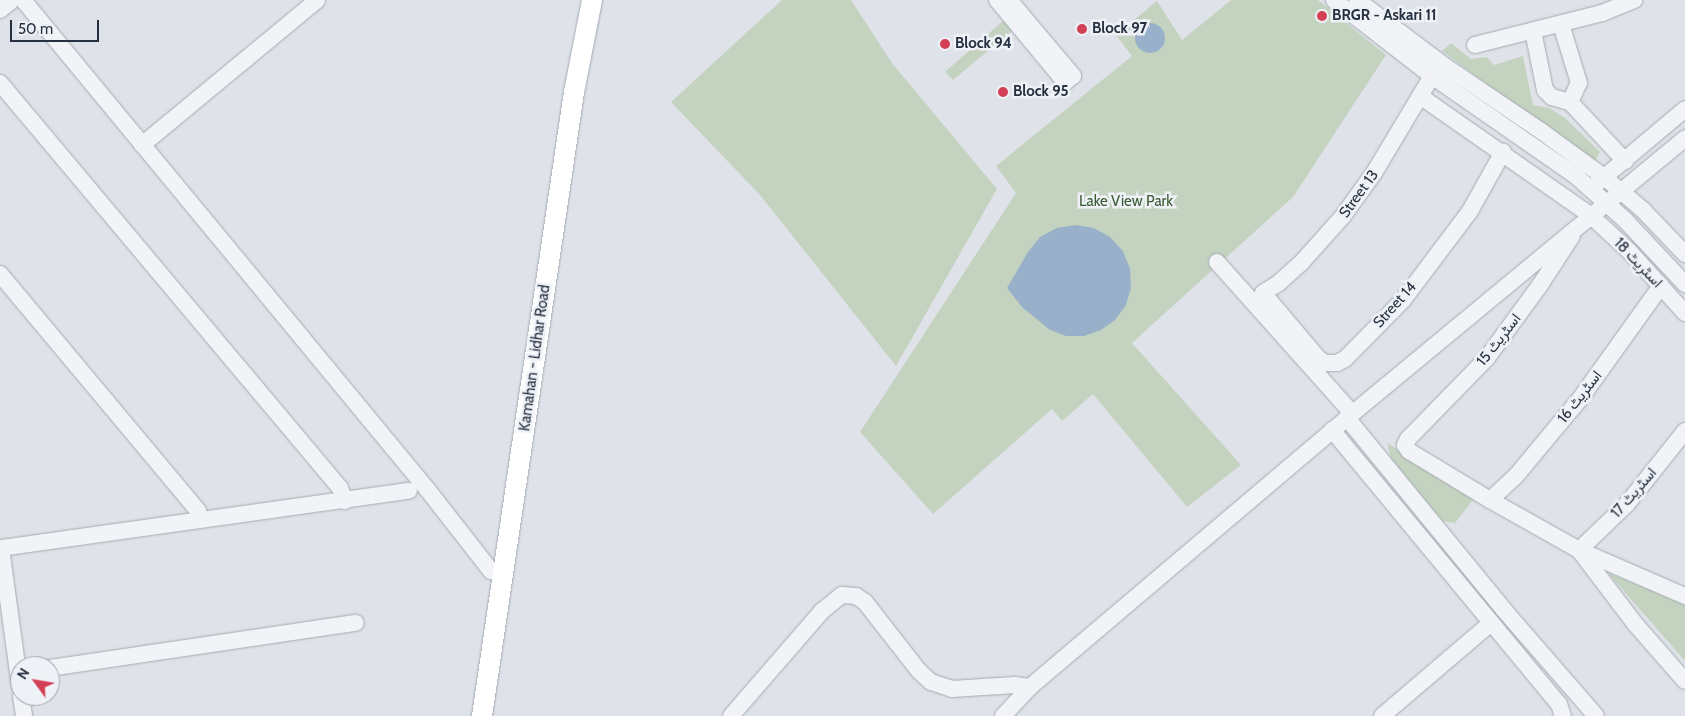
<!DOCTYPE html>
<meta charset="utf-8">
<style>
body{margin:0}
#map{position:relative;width:1685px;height:716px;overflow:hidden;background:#dfe3e9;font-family:Cabin,Vazirmatn,sans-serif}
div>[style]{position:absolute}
.green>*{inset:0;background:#c4d3bf}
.water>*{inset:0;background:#98b0ca}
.round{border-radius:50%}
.roads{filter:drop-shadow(0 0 1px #a4aab3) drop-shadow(0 0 1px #a4aab3)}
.minor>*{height:16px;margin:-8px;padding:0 8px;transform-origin:8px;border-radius:8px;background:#f1f3f7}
.major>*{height:20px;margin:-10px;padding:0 10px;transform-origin:10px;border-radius:10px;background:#fff}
.dots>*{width:14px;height:14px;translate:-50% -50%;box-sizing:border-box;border:2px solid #eef1f6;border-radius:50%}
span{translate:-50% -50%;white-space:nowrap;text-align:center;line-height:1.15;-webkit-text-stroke:5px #eef1f6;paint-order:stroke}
.poi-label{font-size:15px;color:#273040;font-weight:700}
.left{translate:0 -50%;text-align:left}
.street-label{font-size:15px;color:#273040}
.park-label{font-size:15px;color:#3b5c34}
.north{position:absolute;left:10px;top:656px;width:50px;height:50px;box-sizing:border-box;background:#eef1f6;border:1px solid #9ea4ad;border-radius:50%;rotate:302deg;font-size:14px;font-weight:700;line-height:20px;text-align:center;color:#273040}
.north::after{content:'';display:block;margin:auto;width:18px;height:22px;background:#d33f55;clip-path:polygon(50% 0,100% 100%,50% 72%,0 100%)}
.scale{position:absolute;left:10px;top:20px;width:89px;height:22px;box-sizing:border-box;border:2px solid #273040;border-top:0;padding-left:6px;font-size:15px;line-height:18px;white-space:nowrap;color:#273040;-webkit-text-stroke:4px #eef1f6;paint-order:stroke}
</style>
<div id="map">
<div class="green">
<i style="clip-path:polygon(782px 0,851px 0,892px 63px,997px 189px,896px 366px,760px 195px,671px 102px)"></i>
<i style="clip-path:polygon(1231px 0,1318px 0,1386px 55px,1293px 197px,1132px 343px,1241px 465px,1187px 507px,1093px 394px,1062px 421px,1052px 409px,933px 514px,860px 432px,1016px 193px,996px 166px,1132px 56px,1116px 35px,1157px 1px,1182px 40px)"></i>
<i style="clip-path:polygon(1004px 20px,1013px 30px,953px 80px,945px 72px)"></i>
<i style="clip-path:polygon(1451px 43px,1471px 59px,1487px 57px,1494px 65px,1523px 56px,1533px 105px,1549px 108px,1565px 118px,1600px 152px,1594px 163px,1442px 51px)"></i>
<i style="clip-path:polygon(1387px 443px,1476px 496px,1455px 523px,1442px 521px,1391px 458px)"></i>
<i style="clip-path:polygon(1608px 573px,1685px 604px,1685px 661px)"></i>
</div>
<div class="water">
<i class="round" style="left:1135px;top:23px;width:30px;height:30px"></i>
<i style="clip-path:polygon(1075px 225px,1094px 228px,1110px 237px,1123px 251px,1130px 269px,1131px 288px,1126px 305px,1115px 320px,1101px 330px,1084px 336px,1066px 336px,1050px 330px,1022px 307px,1007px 288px,1028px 252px,1040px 237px,1057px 228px)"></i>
</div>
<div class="roads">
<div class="minor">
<i style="left:23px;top:0;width:634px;rotate:50.44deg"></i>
<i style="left:427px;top:489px;width:104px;rotate:52deg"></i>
<i style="left:491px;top:571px;width:13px;rotate:13deg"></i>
<i style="left:997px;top:0;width:107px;rotate:50.3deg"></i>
<i style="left:1065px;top:82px;width:10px;rotate:-37deg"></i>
<i style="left:1073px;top:76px;width:99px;rotate:-130.1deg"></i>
<i style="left:1334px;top:0;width:124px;rotate:37.8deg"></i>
<i style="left:1432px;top:76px;width:175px;rotate:34.8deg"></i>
<i style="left:1576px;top:176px;width:66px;rotate:41.9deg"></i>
<i style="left:1625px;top:220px;width:88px;rotate:46.8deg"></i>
<i style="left:1357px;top:0;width:110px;rotate:36.9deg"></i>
<i style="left:1445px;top:66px;width:116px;rotate:34.1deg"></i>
<i style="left:1541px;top:131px;width:78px;rotate:36.1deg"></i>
<i style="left:1604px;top:177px;width:51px;rotate:40.2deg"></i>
<i style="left:1643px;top:210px;width:61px;rotate:46.3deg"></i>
<i style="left:0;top:10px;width:13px;rotate:-39deg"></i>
<i style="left:10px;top:2px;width:2px;rotate:-117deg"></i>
<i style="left:1533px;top:31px;width:60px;rotate:78.5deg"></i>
<i style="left:1545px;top:90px;width:10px;rotate:45deg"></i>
<i style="left:1552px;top:97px;width:19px;rotate:16deg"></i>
<i style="left:1570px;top:102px;width:21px;rotate:-65deg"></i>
<i style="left:1579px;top:83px;width:62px;rotate:-107deg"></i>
<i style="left:1475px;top:45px;width:131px;rotate:-14.1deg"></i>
<i style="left:1602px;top:13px;width:35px;rotate:-22deg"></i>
<i style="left:1432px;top:76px;width:113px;rotate:120.9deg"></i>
<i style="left:1374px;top:173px;width:53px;rotate:125.8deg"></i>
<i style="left:1343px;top:216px;width:62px;rotate:131.7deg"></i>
<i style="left:1302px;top:262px;width:31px;rotate:138deg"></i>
<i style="left:1279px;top:283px;width:19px;rotate:148deg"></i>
<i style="left:1263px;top:293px;width:85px;rotate:49.8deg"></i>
<i style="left:1318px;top:358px;width:9px;rotate:36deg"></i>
<i style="left:1325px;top:363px;width:12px"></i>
<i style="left:1337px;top:363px;width:9px;rotate:-27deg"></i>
<i style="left:1345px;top:359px;width:83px;rotate:-45.5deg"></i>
<i style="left:1403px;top:300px;width:111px;rotate:-53deg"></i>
<i style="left:1470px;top:211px;width:68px;rotate:-60.8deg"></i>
<i style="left:0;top:83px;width:529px;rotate:49.99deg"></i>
<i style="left:340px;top:488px;width:14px;rotate:69deg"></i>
<i style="left:1420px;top:96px;width:208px;rotate:35deg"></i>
<i style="left:1590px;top:215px;width:54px;rotate:42.8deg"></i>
<i style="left:1630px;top:252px;width:82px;rotate:48deg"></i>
<i style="left:1570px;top:102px;width:81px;rotate:47deg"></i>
<i style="left:142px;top:145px;width:227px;rotate:-39.6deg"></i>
<i style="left:1596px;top:184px;width:116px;rotate:-40.1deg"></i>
<i style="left:1572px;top:236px;width:59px;rotate:123.1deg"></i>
<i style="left:1540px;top:285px;width:90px;rotate:126deg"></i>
<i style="left:1487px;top:358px;width:113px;rotate:134.3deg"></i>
<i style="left:1408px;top:439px;width:7px;rotate:117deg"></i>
<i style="left:1405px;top:445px;width:7px;rotate:56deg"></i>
<i style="left:1409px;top:451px;width:95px;rotate:31.2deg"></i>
<i style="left:1490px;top:500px;width:102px;rotate:29.3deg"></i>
<i style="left:1579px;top:550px;width:116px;rotate:23.5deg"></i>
<i style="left:1217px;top:262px;width:203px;rotate:48.2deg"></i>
<i style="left:0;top:274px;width:309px;rotate:50.1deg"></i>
<i style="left:198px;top:511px;width:9px;rotate:72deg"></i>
<i style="left:1347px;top:418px;width:248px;rotate:50.7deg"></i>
<i style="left:1504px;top:610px;width:140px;rotate:49deg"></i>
<i style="left:1332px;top:430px;width:356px;rotate:50.4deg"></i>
<i style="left:1559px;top:704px;width:13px;rotate:72deg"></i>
<i style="left:1685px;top:431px;width:93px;rotate:128.5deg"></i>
<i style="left:1627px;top:504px;width:66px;rotate:136.2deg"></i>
<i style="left:1579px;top:550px;width:94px;rotate:52.8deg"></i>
<i style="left:1636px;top:625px;width:74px;rotate:48.8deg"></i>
<i style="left:1490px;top:500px;width:34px;rotate:-43deg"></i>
<i style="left:1515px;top:477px;width:102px;rotate:-50.2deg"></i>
<i style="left:1580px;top:399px;width:139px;rotate:-54.4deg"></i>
<i style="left:50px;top:668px;width:309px;rotate:-8.4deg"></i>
<i style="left:20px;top:687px;width:140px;rotate:-97.8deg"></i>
<i style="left:1px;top:548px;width:412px;rotate:-8deg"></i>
<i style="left:21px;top:696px;width:20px;rotate:81deg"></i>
<i style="left:731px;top:716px;width:139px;rotate:-49.1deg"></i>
<i style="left:822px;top:611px;width:26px;rotate:-39deg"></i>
<i style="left:842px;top:595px;width:14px;rotate:4deg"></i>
<i style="left:856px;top:596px;width:11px;rotate:34deg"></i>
<i style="left:865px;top:602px;width:88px;rotate:52deg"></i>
<i style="left:919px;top:671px;width:16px;rotate:43deg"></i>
<i style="left:931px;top:682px;width:22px;rotate:18deg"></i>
<i style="left:952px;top:689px;width:63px;rotate:-3.6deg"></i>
<i style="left:1015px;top:685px;width:15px;rotate:8deg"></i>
<i style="left:1030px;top:687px;width:416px;rotate:-40.3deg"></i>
<i style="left:1347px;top:418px;width:439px;rotate:-39.6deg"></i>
<i style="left:1003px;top:716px;width:40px;rotate:-47deg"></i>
<i style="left:1382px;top:716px;width:143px;rotate:-40.5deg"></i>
</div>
<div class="major">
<i style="left:482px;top:716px;width:631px;rotate:-81.61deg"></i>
<i style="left:574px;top:92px;width:94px;rotate:-78.9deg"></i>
</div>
</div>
<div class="dots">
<i style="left:1322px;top:16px;background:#d33f55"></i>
<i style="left:1082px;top:29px;background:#d33f55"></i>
<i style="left:945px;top:44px;background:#d33f55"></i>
<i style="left:1003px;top:92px;background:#d33f55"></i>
</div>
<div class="poi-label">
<span class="left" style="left:1332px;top:16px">BRGR - Askari 11</span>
<span class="left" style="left:1092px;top:29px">Block 97</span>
<span class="left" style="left:955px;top:44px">Block 94</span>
<span class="left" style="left:1013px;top:92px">Block 95</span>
</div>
<div class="street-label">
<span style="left:1359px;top:194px;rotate:-54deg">Street 13</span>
<span style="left:1638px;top:263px;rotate:46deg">اسٹریٹ 18</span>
<span style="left:1395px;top:305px;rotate:-48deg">Street 14</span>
<span style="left:1499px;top:340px;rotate:-52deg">اسٹریٹ 15</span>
<span style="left:535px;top:358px;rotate:-82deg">Kamahan - Lidhar Road</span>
<span style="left:1580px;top:397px;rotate:-52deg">اسٹریٹ 16</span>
<span style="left:1634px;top:493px;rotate:-49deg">اسٹریٹ 17</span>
</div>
<div class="park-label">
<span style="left:1126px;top:202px">Lake View Park</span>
</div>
<div class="north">N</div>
<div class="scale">50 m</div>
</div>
